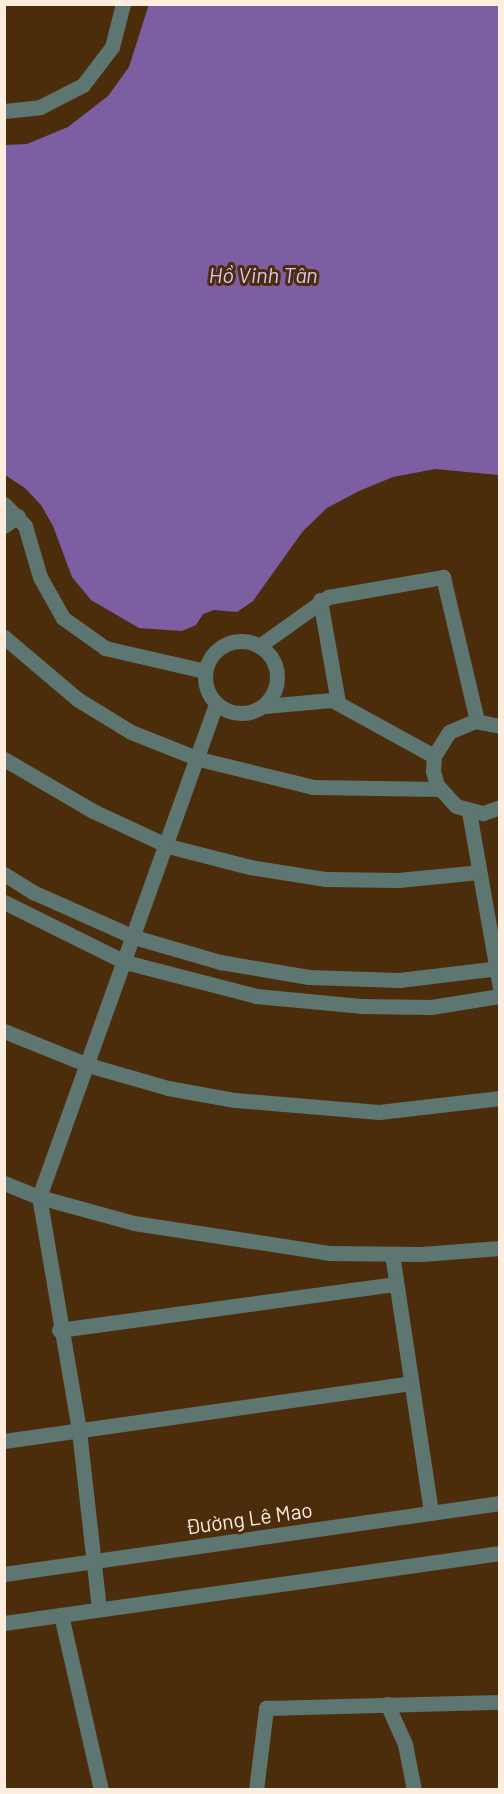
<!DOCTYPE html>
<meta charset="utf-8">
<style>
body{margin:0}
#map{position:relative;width:504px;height:1794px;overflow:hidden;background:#4c2d0b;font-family:Barlow,sans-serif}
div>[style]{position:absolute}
.water>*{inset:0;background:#7d5ea2}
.minor>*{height:15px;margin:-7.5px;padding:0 7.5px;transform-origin:7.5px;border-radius:7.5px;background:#5e7672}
.minor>.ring{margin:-7.5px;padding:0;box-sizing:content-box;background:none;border:15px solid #5e7672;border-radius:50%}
span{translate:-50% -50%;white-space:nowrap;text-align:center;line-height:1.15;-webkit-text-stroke:6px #4c2d0b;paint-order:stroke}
.street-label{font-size:21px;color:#fdeddf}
.water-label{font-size:22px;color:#d9c0f9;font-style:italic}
.frame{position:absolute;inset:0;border:6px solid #fdeddf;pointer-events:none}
</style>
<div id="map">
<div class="water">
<i style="clip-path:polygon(149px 4px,499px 5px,499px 475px,435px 469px,393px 477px,359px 491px,327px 508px,303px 531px,253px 601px,237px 612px,214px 610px,203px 614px,196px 625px,182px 631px,139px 628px,91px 600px,72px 577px,53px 526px,41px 505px,25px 488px,5px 475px,5px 145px,27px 144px,68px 127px,108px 96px,129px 67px)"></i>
</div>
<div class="minor">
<i style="left:4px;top:111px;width:36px;rotate:-6deg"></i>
<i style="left:40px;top:107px;width:48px;rotate:-27.1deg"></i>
<i style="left:83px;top:85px;width:48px;rotate:-52.7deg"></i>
<i style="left:112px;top:47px;width:44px;rotate:-75.7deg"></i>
<i style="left:4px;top:504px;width:30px;rotate:46deg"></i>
<i style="left:25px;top:526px;width:53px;rotate:73.6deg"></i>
<i style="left:40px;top:577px;width:47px;rotate:60.7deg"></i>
<i style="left:63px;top:618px;width:52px;rotate:35.5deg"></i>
<i style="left:105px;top:648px;width:103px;rotate:13deg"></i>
<i style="left:4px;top:526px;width:17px;rotate:-36deg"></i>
<i style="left:320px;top:600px;width:104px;rotate:80deg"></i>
<i style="left:4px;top:637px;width:96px;rotate:40.3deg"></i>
<i style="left:77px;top:699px;width:63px;rotate:31.4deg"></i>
<i style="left:131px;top:732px;width:73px;rotate:21.7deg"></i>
<i style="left:199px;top:759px;width:117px;rotate:13.8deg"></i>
<i style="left:313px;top:787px;width:127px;rotate:0.9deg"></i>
<i class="ring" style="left:205px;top:641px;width:57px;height:57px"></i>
<i style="left:259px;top:646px;width:85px;rotate:-35.4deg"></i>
<i style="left:328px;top:597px;width:117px;rotate:-9.9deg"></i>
<i style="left:443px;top:577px;width:148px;rotate:76.7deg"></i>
<i style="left:264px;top:706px;width:68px;rotate:-5deg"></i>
<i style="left:332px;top:700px;width:116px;rotate:28.8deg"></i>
<i style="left:500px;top:726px;width:25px;rotate:-169deg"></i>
<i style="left:475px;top:721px;width:28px;rotate:157deg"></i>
<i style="left:449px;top:732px;width:28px;rotate:122deg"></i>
<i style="left:434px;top:756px;width:15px;rotate:94deg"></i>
<i style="left:433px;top:771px;width:15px;rotate:74deg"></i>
<i style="left:437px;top:785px;width:28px;rotate:48deg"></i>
<i style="left:456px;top:806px;width:28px;rotate:15deg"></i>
<i style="left:483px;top:813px;width:18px;rotate:-19deg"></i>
<i style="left:4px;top:759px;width:103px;rotate:30.3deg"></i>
<i style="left:93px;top:811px;width:83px;rotate:25deg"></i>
<i style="left:168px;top:846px;width:85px;rotate:14.4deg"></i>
<i style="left:250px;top:867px;width:77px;rotate:9deg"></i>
<i style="left:326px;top:879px;width:72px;rotate:0.8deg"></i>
<i style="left:398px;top:880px;width:81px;rotate:-5.6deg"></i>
<i style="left:469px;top:812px;width:179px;rotate:80deg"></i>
<i style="left:4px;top:874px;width:36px;rotate:32deg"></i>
<i style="left:35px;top:893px;width:108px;rotate:24deg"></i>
<i style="left:134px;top:937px;width:90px;rotate:16.2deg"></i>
<i style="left:220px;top:962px;width:90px;rotate:9.6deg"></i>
<i style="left:309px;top:977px;width:90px;rotate:1.9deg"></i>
<i style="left:399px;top:980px;width:102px;rotate:-6.8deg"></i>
<i style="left:4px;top:902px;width:135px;rotate:26.4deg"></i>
<i style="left:125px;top:962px;width:135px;rotate:14.5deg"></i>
<i style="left:256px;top:996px;width:105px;rotate:5.4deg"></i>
<i style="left:361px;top:1006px;width:70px;rotate:0.8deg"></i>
<i style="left:431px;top:1007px;width:70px;rotate:-9.1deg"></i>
<i style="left:4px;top:1031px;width:91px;rotate:22deg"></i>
<i style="left:88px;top:1065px;width:83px;rotate:16deg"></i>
<i style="left:168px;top:1088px;width:68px;rotate:10.2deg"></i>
<i style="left:235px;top:1100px;width:144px;rotate:4.8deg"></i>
<i style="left:379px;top:1112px;width:122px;rotate:-6.6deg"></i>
<i style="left:4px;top:1183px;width:38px;rotate:22deg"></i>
<i style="left:39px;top:1197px;width:98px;rotate:15.3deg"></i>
<i style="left:134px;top:1223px;width:197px;rotate:8.7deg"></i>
<i style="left:329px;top:1253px;width:92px;rotate:0.6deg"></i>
<i style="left:421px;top:1254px;width:79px;rotate:-4.3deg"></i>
<i style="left:392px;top:1254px;width:262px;rotate:81.4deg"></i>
<i style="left:59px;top:1330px;width:340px;rotate:-7.8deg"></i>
<i style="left:4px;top:1441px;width:411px;rotate:-8.1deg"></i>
<i style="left:4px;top:1574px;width:501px;rotate:-8.15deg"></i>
<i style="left:99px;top:1609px;width:180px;rotate:-96.4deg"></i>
<i style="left:79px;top:1430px;width:236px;rotate:-99.7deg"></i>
<i style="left:39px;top:1197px;width:524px;rotate:-70.25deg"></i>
<i style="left:61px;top:1615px;width:180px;rotate:77.1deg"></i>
<i style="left:4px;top:1623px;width:501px;rotate:-8.03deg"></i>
<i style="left:387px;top:1704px;width:44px;rotate:65.8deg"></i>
<i style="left:405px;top:1744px;width:47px;rotate:78.9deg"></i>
<i style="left:256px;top:1790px;width:83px;rotate:-83deg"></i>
<i style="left:266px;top:1708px;width:234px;rotate:-1.5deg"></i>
</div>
<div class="street-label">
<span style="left:249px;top:1518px;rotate:-8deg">Đường Lê Mao</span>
</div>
<div class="water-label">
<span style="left:263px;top:275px">Hồ Vinh Tân</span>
</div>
<div class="frame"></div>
</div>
